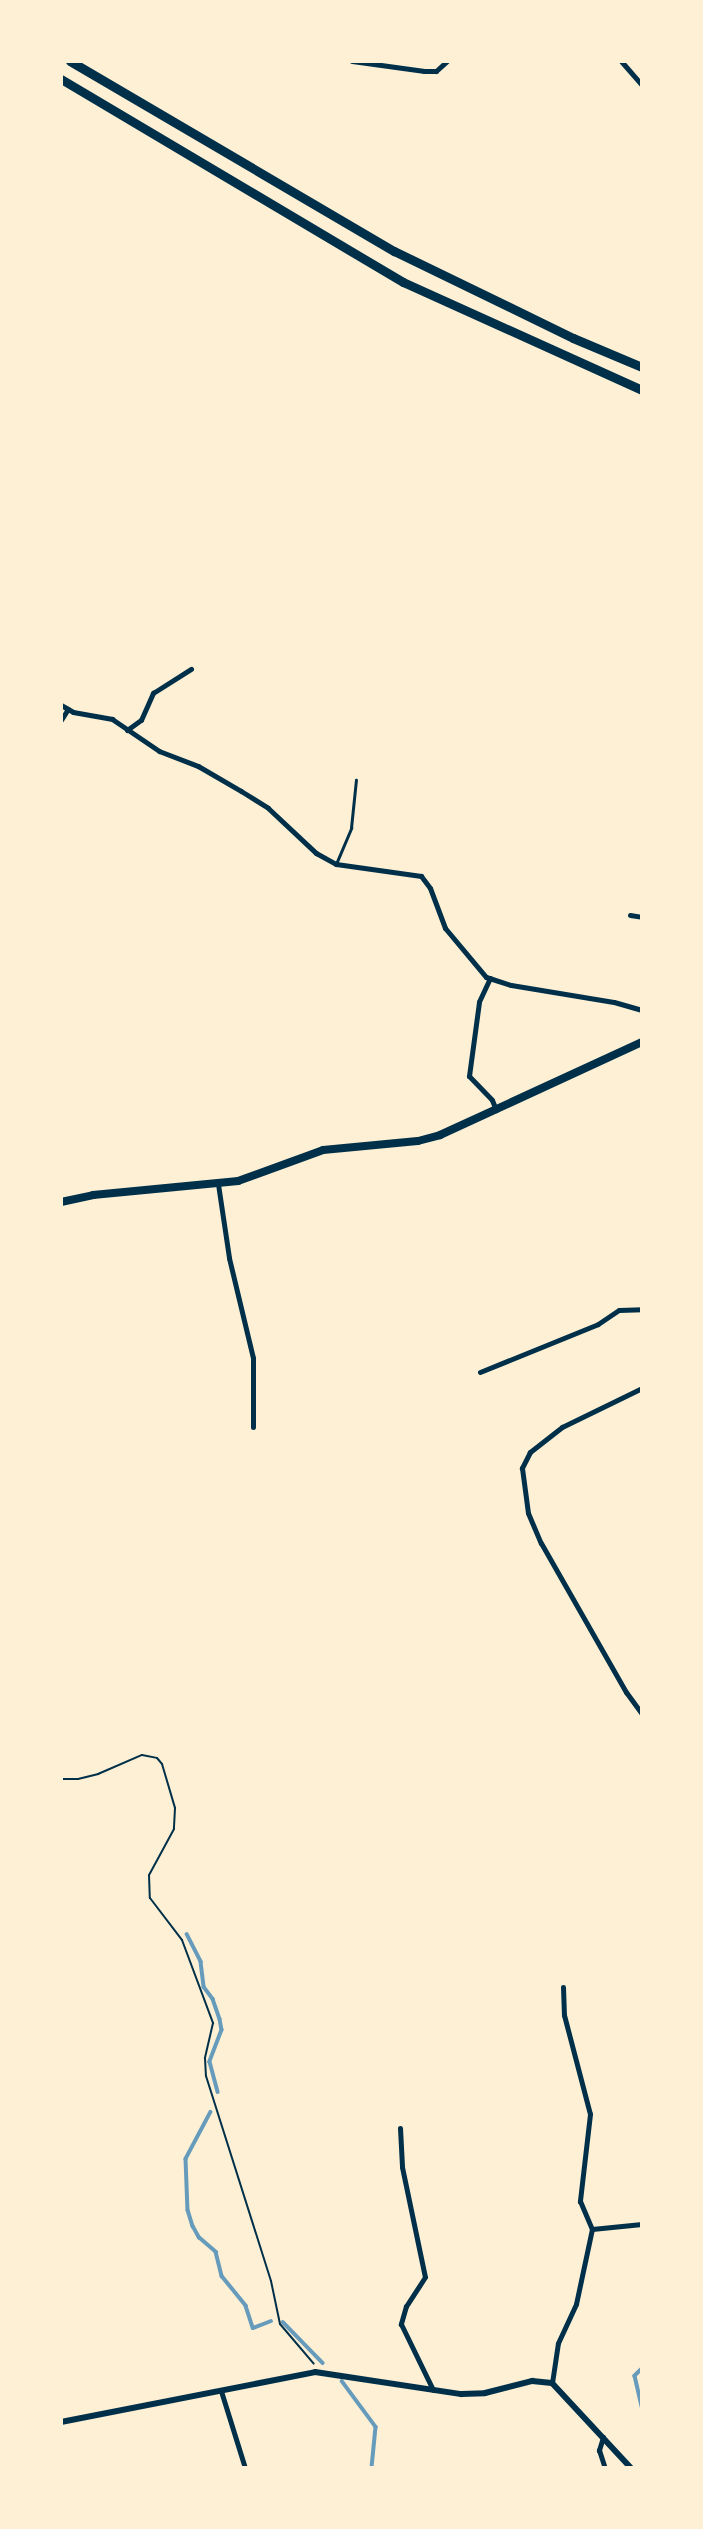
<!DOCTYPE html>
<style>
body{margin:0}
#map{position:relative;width:703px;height:2529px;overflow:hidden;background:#fdf0d5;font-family:"DejaVu Sans",sans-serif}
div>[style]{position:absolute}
.stream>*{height:3.5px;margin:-1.75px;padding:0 1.75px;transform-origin:1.75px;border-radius:1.75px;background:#669bbc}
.path>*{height:2px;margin:-1px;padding:0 1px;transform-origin:1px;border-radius:1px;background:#003049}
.service>*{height:2.5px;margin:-1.25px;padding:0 1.25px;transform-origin:1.25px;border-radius:1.25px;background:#003049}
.minor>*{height:5px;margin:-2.5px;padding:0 2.5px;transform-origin:2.5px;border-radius:2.5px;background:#003049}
.tertiary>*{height:6px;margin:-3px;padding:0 3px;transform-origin:3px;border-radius:3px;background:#003049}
.primary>*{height:8px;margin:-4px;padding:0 4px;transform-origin:4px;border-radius:4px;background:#003049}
.motorway>*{height:9px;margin:-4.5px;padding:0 4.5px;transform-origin:4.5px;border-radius:4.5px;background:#003049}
span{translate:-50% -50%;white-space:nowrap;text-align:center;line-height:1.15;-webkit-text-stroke:5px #fdf0d5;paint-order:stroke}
.frame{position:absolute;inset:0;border:63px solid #fdf0d5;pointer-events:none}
</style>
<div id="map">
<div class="stream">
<i style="left:187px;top:1934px;width:31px;rotate:63deg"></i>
<i style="left:201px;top:1962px;width:25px;rotate:83deg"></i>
<i style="left:204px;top:1987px;width:15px;rotate:53deg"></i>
<i style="left:213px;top:1999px;width:21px;rotate:71deg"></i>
<i style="left:220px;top:2019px;width:11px;rotate:80deg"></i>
<i style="left:222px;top:2030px;width:34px;rotate:111deg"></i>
<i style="left:210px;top:2062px;width:31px;rotate:75deg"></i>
<i style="left:211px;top:2112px;width:53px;rotate:118deg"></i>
<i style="left:186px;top:2159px;width:51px;rotate:87.8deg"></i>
<i style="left:188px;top:2210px;width:17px;rotate:73deg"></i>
<i style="left:193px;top:2226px;width:13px;rotate:61deg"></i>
<i style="left:199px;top:2237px;width:23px;rotate:41deg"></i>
<i style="left:216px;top:2252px;width:25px;rotate:76deg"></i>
<i style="left:222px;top:2276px;width:38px;rotate:51deg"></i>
<i style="left:246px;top:2306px;width:23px;rotate:72deg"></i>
<i style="left:253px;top:2328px;width:19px;rotate:-21deg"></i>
<i style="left:283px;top:2322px;width:57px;rotate:45.7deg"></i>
<i style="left:642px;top:2369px;width:10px;rotate:135deg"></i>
<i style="left:635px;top:2376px;width:31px;rotate:77deg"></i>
<i style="left:342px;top:2381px;width:57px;rotate:53.5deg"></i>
<i style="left:376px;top:2427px;width:41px;rotate:95.6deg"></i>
</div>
<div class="path">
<i style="left:61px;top:1779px;width:17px"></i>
<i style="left:78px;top:1779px;width:21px;rotate:-14deg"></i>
<i style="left:98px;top:1774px;width:48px;rotate:-23.4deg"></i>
<i style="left:142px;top:1755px;width:15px;rotate:11deg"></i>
<i style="left:157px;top:1758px;width:8px;rotate:50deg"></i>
<i style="left:162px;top:1764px;width:46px;rotate:73.5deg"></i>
<i style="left:175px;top:1808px;width:21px;rotate:93deg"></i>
<i style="left:174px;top:1829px;width:52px;rotate:118.5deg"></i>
<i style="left:149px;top:1875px;width:23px;rotate:88deg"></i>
<i style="left:150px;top:1898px;width:53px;rotate:52.7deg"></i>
<i style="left:182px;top:1940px;width:89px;rotate:69.5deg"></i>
<i style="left:213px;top:2023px;width:36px;rotate:103deg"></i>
<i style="left:205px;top:2058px;width:18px;rotate:87deg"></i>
<i style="left:206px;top:2076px;width:215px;rotate:72.4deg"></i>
<i style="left:271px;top:2281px;width:44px;rotate:78.2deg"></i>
<i style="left:280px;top:2324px;width:52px;rotate:49.6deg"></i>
</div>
<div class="service">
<i style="left:336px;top:864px;width:39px;rotate:-67deg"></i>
<i style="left:351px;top:828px;width:48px;rotate:-84.1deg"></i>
</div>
<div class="minor">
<i style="left:352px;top:61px;width:73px;rotate:7.9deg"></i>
<i style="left:424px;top:71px;width:12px"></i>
<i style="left:436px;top:71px;width:15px;rotate:-42deg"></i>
<i style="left:621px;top:61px;width:32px;rotate:49deg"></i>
<i style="left:61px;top:705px;width:14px;rotate:30deg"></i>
<i style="left:73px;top:712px;width:40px;rotate:10deg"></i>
<i style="left:112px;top:719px;width:57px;rotate:34.2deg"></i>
<i style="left:159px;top:751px;width:42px;rotate:21deg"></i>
<i style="left:198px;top:766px;width:50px;rotate:30.2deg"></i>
<i style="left:241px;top:791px;width:32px;rotate:32deg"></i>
<i style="left:268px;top:808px;width:66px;rotate:43.2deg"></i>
<i style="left:316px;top:853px;width:23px;rotate:29deg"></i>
<i style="left:336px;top:864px;width:86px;rotate:8deg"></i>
<i style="left:421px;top:876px;width:15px;rotate:53deg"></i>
<i style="left:430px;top:888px;width:43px;rotate:69.4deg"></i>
<i style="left:445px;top:928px;width:64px;rotate:50.1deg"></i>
<i style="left:486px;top:977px;width:26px;rotate:18deg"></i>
<i style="left:511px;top:985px;width:104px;rotate:9.4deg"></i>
<i style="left:614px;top:1002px;width:29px;rotate:16deg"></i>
<i style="left:61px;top:720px;width:13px;rotate:-58deg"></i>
<i style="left:127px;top:730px;width:17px;rotate:-36deg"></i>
<i style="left:141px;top:720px;width:30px;rotate:-66deg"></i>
<i style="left:153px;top:693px;width:45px;rotate:-32.3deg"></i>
<i style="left:630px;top:915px;width:12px;rotate:9deg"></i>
<i style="left:490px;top:978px;width:26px;rotate:115deg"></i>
<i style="left:479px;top:1002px;width:75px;rotate:97.7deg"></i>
<i style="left:469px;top:1076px;width:33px;rotate:46deg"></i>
<i style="left:492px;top:1100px;width:11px;rotate:68deg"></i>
<i style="left:218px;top:1184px;width:75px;rotate:81.5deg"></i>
<i style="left:229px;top:1258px;width:103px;rotate:76.5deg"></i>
<i style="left:253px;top:1358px;width:69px;rotate:90deg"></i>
<i style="left:480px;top:1372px;width:127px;rotate:-22.1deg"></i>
<i style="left:598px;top:1324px;width:25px;rotate:-34deg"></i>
<i style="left:619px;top:1310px;width:23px;rotate:-2deg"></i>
<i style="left:642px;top:1388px;width:89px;rotate:154deg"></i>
<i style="left:562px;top:1427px;width:41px;rotate:142deg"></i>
<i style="left:530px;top:1452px;width:18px;rotate:117deg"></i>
<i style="left:522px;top:1468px;width:45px;rotate:82.4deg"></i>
<i style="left:528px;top:1513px;width:33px;rotate:67deg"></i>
<i style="left:541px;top:1543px;width:172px;rotate:60.3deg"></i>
<i style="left:626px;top:1692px;width:27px;rotate:54deg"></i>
<i style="left:563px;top:1987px;width:28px;rotate:88deg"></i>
<i style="left:564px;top:2015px;width:102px;rotate:75.3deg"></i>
<i style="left:590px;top:2114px;width:88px;rotate:96.6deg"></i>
<i style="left:580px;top:2201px;width:30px;rotate:67deg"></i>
<i style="left:400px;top:2128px;width:39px;rotate:87deg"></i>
<i style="left:402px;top:2167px;width:112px;rotate:78.2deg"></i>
<i style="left:425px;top:2277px;width:35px;rotate:123deg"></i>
<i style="left:406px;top:2306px;width:19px;rotate:106deg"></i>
<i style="left:401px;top:2324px;width:73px;rotate:64.1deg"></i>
<i style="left:552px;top:2383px;width:40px;rotate:-81.5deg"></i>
<i style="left:558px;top:2343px;width:43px;rotate:-65.2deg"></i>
<i style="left:576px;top:2304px;width:77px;rotate:-78deg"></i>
<i style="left:592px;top:2229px;width:50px;rotate:-5.7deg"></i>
<i style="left:221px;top:2391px;width:81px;rotate:72.7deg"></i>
<i style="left:603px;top:2437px;width:14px;rotate:107deg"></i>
<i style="left:599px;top:2450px;width:19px;rotate:72deg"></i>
</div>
<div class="tertiary">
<i style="left:61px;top:2422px;width:259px;rotate:-11.1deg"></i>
<i style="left:315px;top:2372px;width:148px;rotate:8.6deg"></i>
<i style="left:461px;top:2394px;width:24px;rotate:-2deg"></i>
<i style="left:485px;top:2393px;width:49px;rotate:-14.3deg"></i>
<i style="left:532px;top:2381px;width:20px;rotate:6deg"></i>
<i style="left:552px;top:2383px;width:116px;rotate:47.1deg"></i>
</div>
<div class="primary">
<i style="left:61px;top:1202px;width:33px;rotate:-12deg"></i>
<i style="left:93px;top:1195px;width:146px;rotate:-5.5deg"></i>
<i style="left:238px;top:1181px;width:90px;rotate:-20deg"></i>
<i style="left:323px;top:1150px;width:95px;rotate:-5.4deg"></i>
<i style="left:418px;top:1141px;width:23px;rotate:-15deg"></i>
<i style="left:440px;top:1135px;width:222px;rotate:-24.7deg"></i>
</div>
<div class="motorway">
<i style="left:70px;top:61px;width:376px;rotate:30.4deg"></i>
<i style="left:394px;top:251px;width:199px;rotate:25.9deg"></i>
<i style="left:573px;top:338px;width:75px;rotate:22.8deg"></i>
<i style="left:61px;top:79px;width:398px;rotate:30.7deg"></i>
<i style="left:403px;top:282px;width:262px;rotate:24.3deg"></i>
</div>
<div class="frame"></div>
</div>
